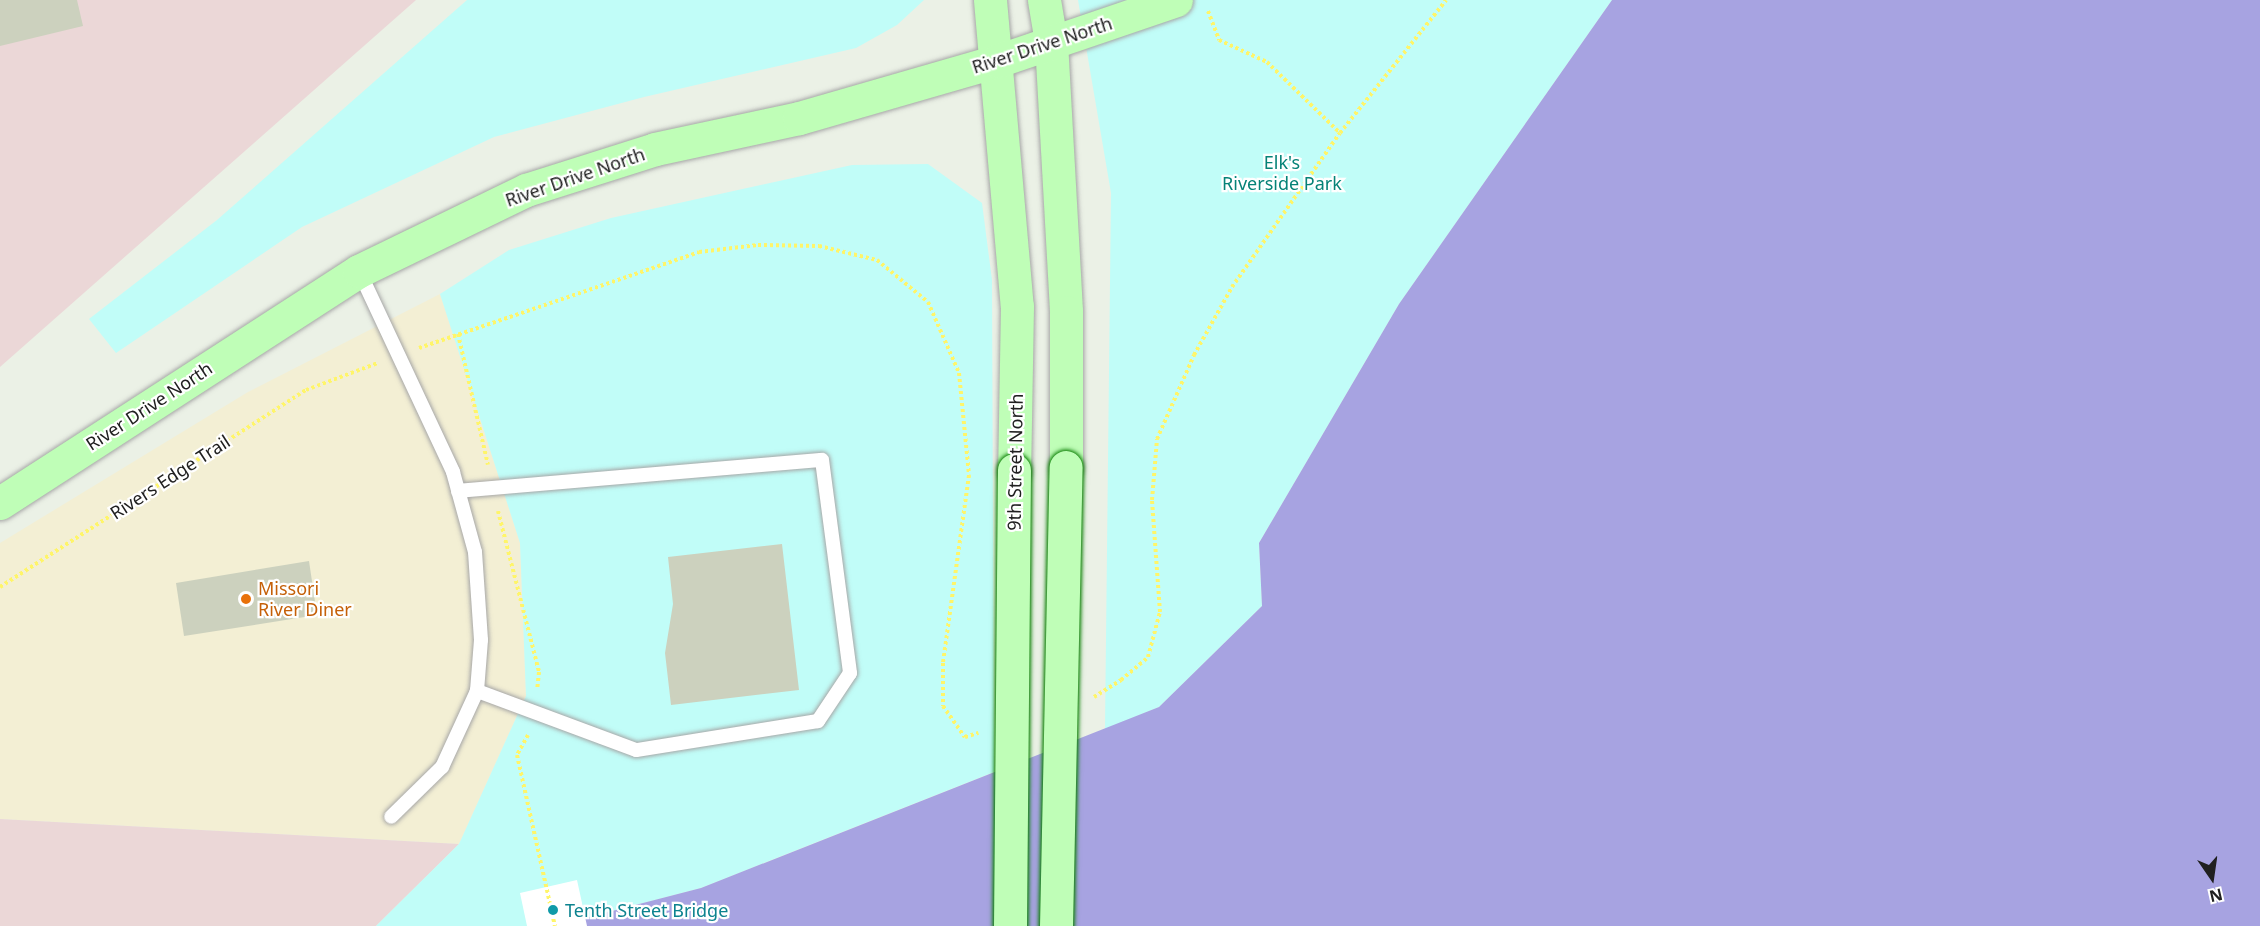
<!DOCTYPE html>
<style>
body{margin:0}
#map{position:relative;width:2260px;height:926px;overflow:hidden;background:#ebf1e6;font-family:"Noto Sans",sans-serif}
div>[style]{position:absolute}
.commercial>*{inset:0;background:#f3efd4}
.industrial>*{inset:0;background:#ebd7d7}
.park>*{inset:0;background:#c1fdf8}
.water>*{inset:0;background:#a7a3e1}
.pier>*{inset:0;background:#fff}
.building>*{inset:0;background:#ccd1be}
.path>*{height:4px;margin-top:-2px;transform-origin:0;background:repeating-linear-gradient(90deg,#fff569 0 3px,transparent 0 6px)}
.roads{filter:drop-shadow(0 0 2px #a7a7a7) drop-shadow(0 0 2px #a7a7a7)}
.service>*{height:14px;margin:-7px;padding:0 7px;transform-origin:7px;border-radius:7px;background:#fff}
.secondary>*{height:33px;margin:-16.5px;padding:0 16.5px;transform-origin:16.5px;border-radius:16.5px;background:#bffeb7}
.bridges{filter:drop-shadow(0 0 2px #087e00) drop-shadow(0 0 2px #087e00)}
.secondary-bridge>*{height:33px;margin:-16.5px;padding:0 16.5px;transform-origin:16.5px;border-radius:16.5px;background:#bffeb7}
.dots>*{width:16px;height:16px;translate:-50% -50%;box-sizing:border-box;border:3px solid #fff;border-radius:50%}
span{translate:-50% -50%;white-space:nowrap;text-align:center;line-height:1.15;-webkit-text-stroke:4.5px #fff;paint-order:stroke}
.street-label{font-size:18px;color:#202020}
.park-label{font-size:18px;color:#058277}
.food-label{font-size:18px;color:#c56008}
.left{translate:0 -50%;text-align:left}
.culture-label{font-size:18px;color:#0d838f}
.north{position:absolute;left:2182px;top:848px;width:60px;height:60px;-webkit-text-stroke:4px #fff;paint-order:stroke;rotate:167deg;font-size:16px;font-weight:700;line-height:24px;text-align:center;color:#202020}
.north::after{content:'';display:block;margin:auto;width:21px;height:27px;background:#202020;clip-path:polygon(50% 0,100% 100%,50% 72%,0 100%)}
</style>
<div id="map">
<div class="commercial">
<i style="clip-path:polygon(440px 294px,520px 543px,526px 696px,459px 844px,0 819px,0 543px,248px 392px)"></i>
</div>
<div class="industrial">
<i style="clip-path:polygon(0 0,416px 0,0 367px)"></i>
<i style="clip-path:polygon(0 819px,459px 844px,376px 926px,0 926px)"></i>
</div>
<div class="park">
<i style="clip-path:polygon(467px 0,924px 0,897px 25px,856px 48px,644px 97px,494px 137px,302px 227px,116px 353px,89px 319px,217px 220px)"></i>
<i style="clip-path:polygon(1078px 0,1612px 0,1399px 304px,1259px 543px,1262px 606px,1159px 707px,1105px 729px,1111px 193px)"></i>
<i style="clip-path:polygon(928px 164px,982px 203px,992px 280px,994px 772px,701px 888px,554px 926px,376px 926px,459px 844px,526px 696px,520px 543px,440px 294px,509px 250px,611px 218px,852px 165px)"></i>
</div>
<div class="water">
<i style="clip-path:polygon(1612px 0,2260px 0,2260px 926px,554px 926px,701px 888px,1159px 707px,1262px 606px,1259px 543px,1399px 304px)"></i>
</div>
<div class="pier">
<i style="clip-path:polygon(577px 880px,587px 926px,527px 926px,520px 893px)"></i>
</div>
<div class="building">
<i style="clip-path:polygon(0 0,77px 0,83px 26px,0 46px)"></i>
<i style="clip-path:polygon(782px 544px,799px 690px,671px 705px,665px 653px,673px 604px,668px 557px)"></i>
<i style="clip-path:polygon(309px 561px,317px 615px,184px 636px,176px 583px)"></i>
</div>
<div class="path">
<i style="left:1208px;top:11px;width:31px;rotate:69deg"></i>
<i style="left:1219px;top:40px;width:53px;rotate:24.6deg"></i>
<i style="left:1267px;top:62px;width:102px;rotate:44.2deg"></i>
<i style="left:458px;top:334px;width:134px;rotate:77.1deg"></i>
<i style="left:419px;top:348px;width:296px;rotate:-18.9deg"></i>
<i style="left:699px;top:252px;width:59px;rotate:-6.8deg"></i>
<i style="left:758px;top:245px;width:61px;rotate:0.9deg"></i>
<i style="left:819px;top:246px;width:60px;rotate:13.6deg"></i>
<i style="left:877px;top:260px;width:66px;rotate:39.5deg"></i>
<i style="left:928px;top:302px;width:77px;rotate:66.4deg"></i>
<i style="left:959px;top:373px;width:102px;rotate:84.4deg"></i>
<i style="left:969px;top:475px;width:190px;rotate:97.9deg"></i>
<i style="left:943px;top:663px;width:43px;rotate:90deg"></i>
<i style="left:943px;top:706px;width:38px;rotate:55deg"></i>
<i style="left:965px;top:737px;width:14px;rotate:-17deg"></i>
<i style="left:498px;top:511px;width:166px;rotate:75.7deg"></i>
<i style="left:539px;top:672px;width:18px;rotate:96deg"></i>
<i style="left:0;top:587px;width:364px;rotate:-32.8deg"></i>
<i style="left:306px;top:390px;width:77px;rotate:-20.6deg"></i>
<i style="left:1094px;top:697px;width:32px;rotate:-32deg"></i>
<i style="left:1121px;top:680px;width:35px;rotate:-40deg"></i>
<i style="left:1148px;top:657px;width:47px;rotate:-75.1deg"></i>
<i style="left:1160px;top:612px;width:112px;rotate:-94.1deg"></i>
<i style="left:1152px;top:500px;width:61px;rotate:-85.3deg"></i>
<i style="left:1157px;top:439px;width:92px;rotate:-66.2deg"></i>
<i style="left:1194px;top:355px;width:78px;rotate:-60.8deg"></i>
<i style="left:1232px;top:287px;width:188px;rotate:-55deg"></i>
<i style="left:1340px;top:133px;width:170px;rotate:-51.4deg"></i>
<i style="left:528px;top:735px;width:23px;rotate:119deg"></i>
<i style="left:517px;top:755px;width:175px;rotate:77.5deg"></i>
</div>
<div class="roads">
<div class="service">
<i style="left:359px;top:271px;width:222px;rotate:64.9deg"></i>
<i style="left:453px;top:472px;width:83px;rotate:74.6deg"></i>
<i style="left:475px;top:552px;width:88px;rotate:86.1deg"></i>
<i style="left:481px;top:640px;width:51px;rotate:94.5deg"></i>
<i style="left:477px;top:691px;width:84px;rotate:114.7deg"></i>
<i style="left:442px;top:767px;width:71px;rotate:135.6deg"></i>
<i style="left:458px;top:491px;width:365px;rotate:-4.9deg"></i>
<i style="left:822px;top:460px;width:215px;rotate:82.5deg"></i>
<i style="left:850px;top:673px;width:58px;rotate:123.7deg"></i>
<i style="left:818px;top:721px;width:184px;rotate:170.9deg"></i>
<i style="left:636px;top:750px;width:170px;rotate:-159.6deg"></i>
</div>
<div class="secondary">
<i style="left:990px;top:0;width:307px;rotate:85deg"></i>
<i style="left:1017px;top:306px;width:164px;rotate:91deg"></i>
<i style="left:1044px;top:0;width:43px;rotate:80.5deg"></i>
<i style="left:1051px;top:42px;width:270px;rotate:86.8deg"></i>
<i style="left:1066px;top:312px;width:155px;rotate:90deg"></i>
<i style="left:0;top:503px;width:427px;rotate:-32.9deg"></i>
<i style="left:359px;top:271px;width:186px;rotate:-25.9deg"></i>
<i style="left:526px;top:190px;width:135px;rotate:-17.6deg"></i>
<i style="left:655px;top:149px;width:147px;rotate:-12.1deg"></i>
<i style="left:799px;top:118px;width:206px;rotate:-16.1deg"></i>
<i style="left:997px;top:61px;width:189px;rotate:-18.8deg"></i>
</div>
</div>
<div class="bridges">
<div class="secondary-bridge">
<i style="left:1010px;top:926px;width:456px;rotate:-89.5deg"></i>
<i style="left:1056px;top:926px;width:459px;rotate:-88.8deg"></i>
</div>
</div>
<div class="dots">
<i style="left:246px;top:599px;background:#e8710a"></i>
<i style="left:553px;top:910px;background:#0f9aa8"></i>
</div>
<div class="street-label">
<span style="left:1042px;top:45px;rotate:-18deg">River Drive North</span>
<span style="left:575px;top:177px;rotate:-19deg">River Drive North</span>
<span style="left:149px;top:406px;rotate:-33deg">River Drive North</span>
<span style="left:1015px;top:462px;rotate:-89deg">9th Street North</span>
<span style="left:170px;top:477px;rotate:-33deg">Rivers Edge Trail</span>
</div>
<div class="park-label">
<span style="left:1282px;top:173px">Elk's<br>Riverside Park</span>
</div>
<div class="food-label">
<span class="left" style="left:258px;top:599px">Missori<br>River Diner</span>
</div>
<div class="culture-label">
<span class="left" style="left:565px;top:910px">Tenth Street Bridge</span>
</div>
<div class="north">N</div>
</div>
